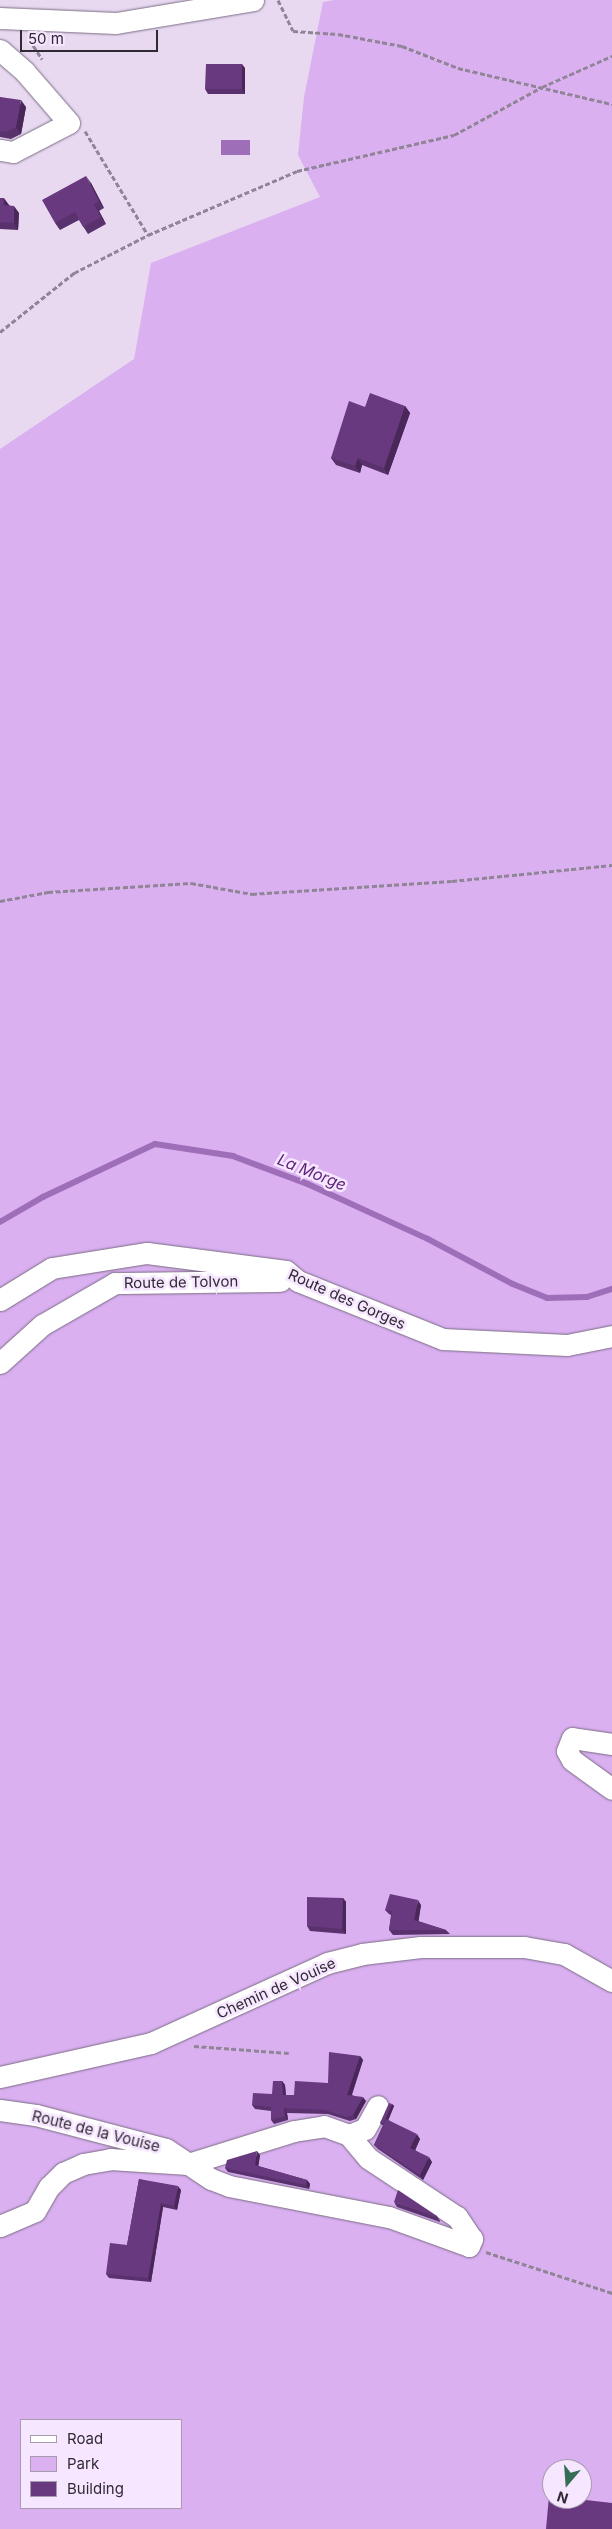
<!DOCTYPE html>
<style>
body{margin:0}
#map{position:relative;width:612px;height:2529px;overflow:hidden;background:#e8d9f1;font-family:Inter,sans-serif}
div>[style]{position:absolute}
.green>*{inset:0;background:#dab0f1}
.water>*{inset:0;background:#9f6eb8}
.stream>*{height:5.5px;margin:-2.75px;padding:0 2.75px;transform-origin:2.75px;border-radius:2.75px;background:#9f6eb8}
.path>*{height:3px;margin-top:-1.5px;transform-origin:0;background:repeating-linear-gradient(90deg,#908597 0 5px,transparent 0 7.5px)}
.roads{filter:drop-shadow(0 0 1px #7b6d83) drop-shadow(0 0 1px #7b6d83)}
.minor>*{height:21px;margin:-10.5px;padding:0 10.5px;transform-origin:10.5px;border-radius:10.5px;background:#fff}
.wall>*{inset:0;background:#59316d}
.shaded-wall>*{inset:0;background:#492859}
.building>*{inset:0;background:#68397f}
span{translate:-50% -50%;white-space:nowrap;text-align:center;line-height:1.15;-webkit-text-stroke:5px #f6e6ff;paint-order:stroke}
.street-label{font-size:15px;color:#302a34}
.water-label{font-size:16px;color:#5e1f79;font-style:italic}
.legend{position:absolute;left:20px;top:2419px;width:162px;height:90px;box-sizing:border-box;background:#f6e6ff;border:1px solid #a79bae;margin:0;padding:6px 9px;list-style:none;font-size:15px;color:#302a34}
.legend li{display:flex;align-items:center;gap:10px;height:25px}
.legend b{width:25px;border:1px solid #a79bae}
.north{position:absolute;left:542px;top:2459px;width:50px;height:50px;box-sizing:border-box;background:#f6e6ff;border:1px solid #a79bae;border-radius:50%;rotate:198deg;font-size:14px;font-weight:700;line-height:20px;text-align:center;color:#302a34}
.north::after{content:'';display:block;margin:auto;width:18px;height:22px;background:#356d55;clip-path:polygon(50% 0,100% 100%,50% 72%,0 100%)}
.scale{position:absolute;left:20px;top:30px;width:138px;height:22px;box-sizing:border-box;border:2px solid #302a34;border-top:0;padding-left:6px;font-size:15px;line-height:18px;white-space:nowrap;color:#302a34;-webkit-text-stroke:4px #f6e6ff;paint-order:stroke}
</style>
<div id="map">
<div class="green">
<i style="clip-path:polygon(evenodd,334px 0,612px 0,612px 2529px,0 2529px,0 449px,134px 359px,151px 263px,320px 197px,298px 155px,304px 97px,323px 2px,334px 0,21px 2420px,181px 2420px,181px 2508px,21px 2508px,21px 2420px,334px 0,552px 2469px,582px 2469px,582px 2499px,552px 2499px,552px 2469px)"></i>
</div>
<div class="water">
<i style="clip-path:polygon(221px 140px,250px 140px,250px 155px,221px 155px)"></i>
</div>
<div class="stream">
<i style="left:0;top:1222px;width:50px;rotate:-30.2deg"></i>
<i style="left:43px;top:1197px;width:124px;rotate:-25.3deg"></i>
<i style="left:155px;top:1144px;width:79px;rotate:8.7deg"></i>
<i style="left:233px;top:1156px;width:80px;rotate:20.5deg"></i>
<i style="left:308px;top:1184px;width:132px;rotate:24.6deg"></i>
<i style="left:428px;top:1239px;width:96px;rotate:27.9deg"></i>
<i style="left:513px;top:1284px;width:37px;rotate:22deg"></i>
<i style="left:547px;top:1298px;width:40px;rotate:-1.4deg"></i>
<i style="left:587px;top:1297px;width:26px;rotate:-18deg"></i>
</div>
<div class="path">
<i style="left:278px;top:0;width:34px;rotate:64deg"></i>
<i style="left:293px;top:31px;width:45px;rotate:3.8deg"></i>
<i style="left:338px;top:34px;width:65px;rotate:10.6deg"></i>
<i style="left:402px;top:46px;width:60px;rotate:21.4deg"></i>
<i style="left:458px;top:68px;width:158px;rotate:13.2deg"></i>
<i style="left:29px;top:39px;width:24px;rotate:57deg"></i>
<i style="left:85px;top:131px;width:122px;rotate:58.8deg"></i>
<i style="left:0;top:332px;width:95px;rotate:-38.6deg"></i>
<i style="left:74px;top:273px;width:83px;rotate:-27.2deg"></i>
<i style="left:148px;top:235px;width:162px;rotate:-23.2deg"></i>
<i style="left:297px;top:171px;width:161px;rotate:-12.9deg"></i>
<i style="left:454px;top:135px;width:100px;rotate:-28.6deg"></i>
<i style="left:542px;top:87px;width:77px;rotate:-23.9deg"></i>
<i style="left:0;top:901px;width:49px;rotate:-10.6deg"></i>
<i style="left:48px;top:892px;width:143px;rotate:-3.6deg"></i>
<i style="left:191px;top:883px;width:62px;rotate:10.2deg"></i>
<i style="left:252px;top:894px;width:200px;rotate:-3.7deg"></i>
<i style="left:452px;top:881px;width:161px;rotate:-5.7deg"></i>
<i style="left:194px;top:2046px;width:95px;rotate:4.2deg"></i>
<i style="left:486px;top:2252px;width:133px;rotate:18deg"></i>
</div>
<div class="roads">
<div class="minor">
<i style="left:0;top:18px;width:116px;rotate:2.5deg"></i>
<i style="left:116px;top:23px;width:139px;rotate:-9.5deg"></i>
<i style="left:0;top:50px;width:33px;rotate:41deg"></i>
<i style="left:25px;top:72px;width:67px;rotate:49.2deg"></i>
<i style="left:69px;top:123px;width:63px;rotate:152.6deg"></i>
<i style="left:13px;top:152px;width:13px;rotate:-171deg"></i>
<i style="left:0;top:1300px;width:61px;rotate:-31.6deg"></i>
<i style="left:52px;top:1268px;width:96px;rotate:-9deg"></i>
<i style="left:147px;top:1253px;width:140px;rotate:7.4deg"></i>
<i style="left:286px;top:1271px;width:16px;rotate:40deg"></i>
<i style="left:298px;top:1281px;width:156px;rotate:21.8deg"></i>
<i style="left:443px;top:1339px;width:124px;rotate:2.8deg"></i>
<i style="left:567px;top:1345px;width:46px;rotate:-11.3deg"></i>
<i style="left:0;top:1363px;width:57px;rotate:-42.1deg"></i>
<i style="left:42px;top:1325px;width:84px;rotate:-29.9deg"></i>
<i style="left:115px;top:1283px;width:165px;rotate:-0.7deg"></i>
<i style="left:612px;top:1744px;width:40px;rotate:-171.5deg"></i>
<i style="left:572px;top:1738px;width:14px;rotate:111deg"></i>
<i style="left:567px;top:1751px;width:10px;rotate:61deg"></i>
<i style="left:572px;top:1760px;width:49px;rotate:35.9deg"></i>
<i style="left:0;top:2077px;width:155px;rotate:-12.7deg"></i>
<i style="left:151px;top:2043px;width:193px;rotate:-24.4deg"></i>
<i style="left:327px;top:1963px;width:36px;rotate:-14deg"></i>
<i style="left:362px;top:1954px;width:59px;rotate:-6.8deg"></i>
<i style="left:421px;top:1947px;width:103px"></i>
<i style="left:524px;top:1947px;width:41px;rotate:9.9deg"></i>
<i style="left:564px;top:1954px;width:55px;rotate:29.4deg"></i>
<i style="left:0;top:2110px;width:36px;rotate:8deg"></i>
<i style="left:36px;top:2115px;width:134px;rotate:14.7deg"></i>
<i style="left:166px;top:2149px;width:54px;rotate:33.7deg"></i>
<i style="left:211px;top:2179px;width:19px;rotate:21deg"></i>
<i style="left:229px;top:2186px;width:163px;rotate:11deg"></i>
<i style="left:389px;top:2217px;width:85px;rotate:19.9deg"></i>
<i style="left:469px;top:2246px;width:8px;rotate:-67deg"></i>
<i style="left:472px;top:2239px;width:27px;rotate:-124deg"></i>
<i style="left:457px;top:2217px;width:107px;rotate:-146.5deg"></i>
<i style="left:368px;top:2158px;width:30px;rotate:-130deg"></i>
<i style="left:0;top:2226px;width:38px;rotate:-23deg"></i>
<i style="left:35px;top:2211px;width:28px;rotate:-60deg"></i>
<i style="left:49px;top:2187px;width:20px;rotate:-45deg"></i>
<i style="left:63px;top:2173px;width:22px;rotate:-24deg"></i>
<i style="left:83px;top:2164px;width:27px;rotate:-10deg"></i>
<i style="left:110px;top:2159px;width:78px;rotate:3.7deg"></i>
<i style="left:188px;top:2164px;width:111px;rotate:-17.3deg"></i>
<i style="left:294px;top:2131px;width:30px;rotate:-9deg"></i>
<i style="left:324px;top:2126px;width:27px;rotate:20deg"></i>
<i style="left:349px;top:2135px;width:17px;rotate:-21deg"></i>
<i style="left:365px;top:2129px;width:26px;rotate:-61deg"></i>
</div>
</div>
<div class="wall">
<i style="clip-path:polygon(245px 68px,245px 94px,208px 94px,205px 89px)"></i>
<i style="clip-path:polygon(0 97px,26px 107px,21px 134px,11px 139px,0 137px)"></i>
<i style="clip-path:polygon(91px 183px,104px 208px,99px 211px,106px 224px,88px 234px,79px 220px,60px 230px,55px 223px)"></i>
<i style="clip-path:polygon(0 198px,9px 205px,19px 213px,18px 230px,0 229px)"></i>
<i style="clip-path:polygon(405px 406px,410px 413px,388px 475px,362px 465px,360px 473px,336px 465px,331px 458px,365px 407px)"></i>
<i style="clip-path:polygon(343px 1898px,346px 1902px,346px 1934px,310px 1931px,307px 1926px)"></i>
<i style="clip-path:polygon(421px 1905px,418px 1921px,446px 1930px,450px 1934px,393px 1935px,389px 1930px,391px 1915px,389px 1914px,385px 1910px)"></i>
<i style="clip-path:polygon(360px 2056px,363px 2060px,352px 2095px,366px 2101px,356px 2119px,350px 2121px,328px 2114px,287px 2113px,288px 2120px,274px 2124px,271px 2120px,271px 2111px,255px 2109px,252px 2105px,272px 2094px,282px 2081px,285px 2085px,286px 2095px,294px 2095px,328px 2083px)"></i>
<i style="clip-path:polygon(392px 2104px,394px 2106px,388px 2120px,420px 2139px,415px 2150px,432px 2162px,423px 2180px,378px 2149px,374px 2145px,383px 2125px,382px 2125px,380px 2123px)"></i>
<i style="clip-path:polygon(260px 2155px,258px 2166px,307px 2180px,310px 2184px,309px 2189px,228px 2172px,225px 2168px)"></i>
<i style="clip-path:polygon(139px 2179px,181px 2190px,177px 2210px,163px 2207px,151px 2282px,109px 2278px,106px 2274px,127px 2245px)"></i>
<i style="clip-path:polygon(394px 2202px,437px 2216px,440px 2221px,440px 2222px,397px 2207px)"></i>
</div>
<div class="shaded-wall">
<i style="clip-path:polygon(242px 64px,245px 68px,245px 94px,242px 89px)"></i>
<i style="clip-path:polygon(21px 100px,26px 107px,21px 134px,16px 127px)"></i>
<i style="clip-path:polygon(86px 176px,91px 183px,104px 208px,99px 201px)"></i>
<i style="clip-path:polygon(4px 198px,9px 205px,9px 212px,4px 205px)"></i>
<i style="clip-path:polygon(94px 204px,99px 211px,106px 224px,101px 217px)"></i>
<i style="clip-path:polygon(14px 206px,19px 213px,18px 230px,14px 223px)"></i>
<i style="clip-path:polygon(405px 406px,410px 413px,388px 475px,384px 468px)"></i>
<i style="clip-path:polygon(358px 458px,362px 465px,360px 473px,355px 466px)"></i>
<i style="clip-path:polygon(343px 1898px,346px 1902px,346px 1934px,342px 1929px)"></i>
<i style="clip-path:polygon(418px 1900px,421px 1905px,418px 1925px,414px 1920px)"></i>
<i style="clip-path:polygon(360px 2056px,363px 2060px,350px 2099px,347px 2095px)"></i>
<i style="clip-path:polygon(282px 2081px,285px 2085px,286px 2099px,283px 2095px)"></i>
<i style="clip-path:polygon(363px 2097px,366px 2101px,356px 2119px,353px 2115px)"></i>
<i style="clip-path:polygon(392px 2104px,394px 2106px,386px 2126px,384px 2123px)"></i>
<i style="clip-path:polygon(284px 2108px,287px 2113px,288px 2120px,285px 2116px)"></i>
<i style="clip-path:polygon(417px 2134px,420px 2139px,414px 2153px,410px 2148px)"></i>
<i style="clip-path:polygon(257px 2151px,260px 2155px,258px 2169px,255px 2165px)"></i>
<i style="clip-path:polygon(429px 2157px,432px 2162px,423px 2180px,420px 2175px)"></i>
<i style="clip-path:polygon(307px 2180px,310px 2184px,309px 2189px,306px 2185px)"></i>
<i style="clip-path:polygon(178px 2186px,181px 2190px,177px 2210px,174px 2206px)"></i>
<i style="clip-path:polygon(161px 2203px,163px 2207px,151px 2282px,148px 2278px)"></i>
</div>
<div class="building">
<i style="clip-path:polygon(206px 64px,242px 64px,242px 89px,205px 89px)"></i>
<i style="clip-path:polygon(0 97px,21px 100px,16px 127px,6px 132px,0 131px)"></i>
<i style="clip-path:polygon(86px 176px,99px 201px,94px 204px,101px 217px,83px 227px,75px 212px,55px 223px,42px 200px)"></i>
<i style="clip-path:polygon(0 198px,4px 198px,4px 205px,14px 206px,14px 223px,0 222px)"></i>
<i style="clip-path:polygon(370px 393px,405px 406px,384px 468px,358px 458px,355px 466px,331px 458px,349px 401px,365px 407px)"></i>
<i style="clip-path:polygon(390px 1894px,418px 1900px,414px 1920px,446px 1930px,389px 1930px,392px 1911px,385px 1910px)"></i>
<i style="clip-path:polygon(307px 1897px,343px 1898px,342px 1929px,307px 1926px)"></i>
<i style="clip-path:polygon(329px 2052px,360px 2056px,347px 2095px,363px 2097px,353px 2115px,347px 2117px,325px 2110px,284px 2108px,285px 2116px,271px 2120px,271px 2107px,252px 2105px,253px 2093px,272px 2094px,273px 2081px,282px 2081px,283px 2095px,294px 2095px,295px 2081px,328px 2083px)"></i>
<i style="clip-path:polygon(389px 2103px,392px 2104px,384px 2123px,380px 2123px)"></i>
<i style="clip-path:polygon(386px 2119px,417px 2134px,410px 2148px,429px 2157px,420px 2175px,374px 2145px)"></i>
<i style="clip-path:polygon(257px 2151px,255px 2165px,307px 2180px,306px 2185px,225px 2168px,227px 2160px)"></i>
<i style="clip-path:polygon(139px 2179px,178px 2186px,174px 2206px,161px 2203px,148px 2278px,106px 2274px,110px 2243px,127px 2245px)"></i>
<i style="clip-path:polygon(398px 2190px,437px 2216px,436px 2217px,394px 2202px)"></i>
<i style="clip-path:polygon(549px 2496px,552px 2496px,552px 2499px,577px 2499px,612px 2503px,612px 2529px,546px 2529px)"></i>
</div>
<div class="street-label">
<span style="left:181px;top:1282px;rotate:-1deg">Route de Tolvon</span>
<span style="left:347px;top:1299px;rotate:24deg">Route des Gorges</span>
<span style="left:276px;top:1988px;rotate:-24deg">Chemin de Vouise</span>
<span style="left:96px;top:2131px;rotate:14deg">Route de la Vouise</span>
</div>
<div class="water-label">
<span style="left:312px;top:1172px;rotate:22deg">La Morge</span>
</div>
<ul class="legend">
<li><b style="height:6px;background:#fff"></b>Road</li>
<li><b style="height:14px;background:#dab0f1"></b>Park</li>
<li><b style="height:14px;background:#68397f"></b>Building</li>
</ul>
<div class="north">N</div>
<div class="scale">50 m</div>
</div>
